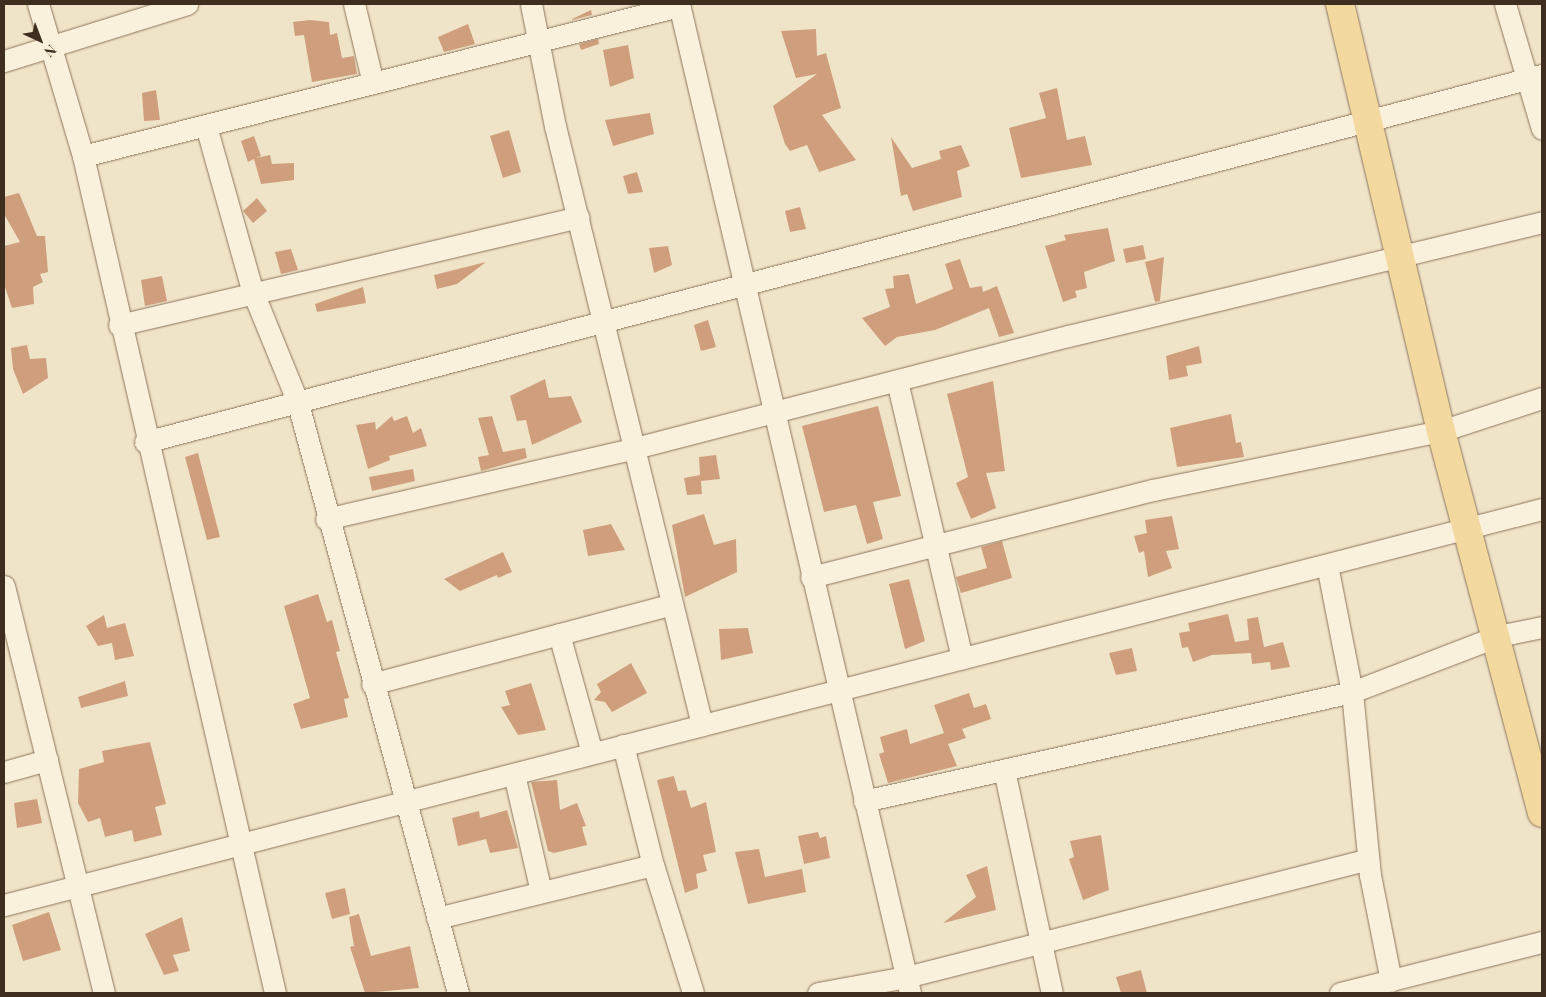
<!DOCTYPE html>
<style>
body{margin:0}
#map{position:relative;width:1546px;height:997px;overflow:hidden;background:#f0e4c8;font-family:"Playfair Display",serif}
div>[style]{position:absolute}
.building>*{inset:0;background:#cf9f7d}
.roads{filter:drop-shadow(0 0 1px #8d765c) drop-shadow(0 0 1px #8d765c)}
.minor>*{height:21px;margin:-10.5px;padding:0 10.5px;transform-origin:10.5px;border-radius:10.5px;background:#faf1dc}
.primary>*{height:28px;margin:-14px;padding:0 14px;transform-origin:14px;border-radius:14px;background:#f3d9a0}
span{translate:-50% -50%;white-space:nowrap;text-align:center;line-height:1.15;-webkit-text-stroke:5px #f7eed8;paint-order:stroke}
.frame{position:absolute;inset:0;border:5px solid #3d2e20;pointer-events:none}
.north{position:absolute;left:15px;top:15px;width:50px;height:50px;-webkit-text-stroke:4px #f7eed8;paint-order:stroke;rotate:137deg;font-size:14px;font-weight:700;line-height:20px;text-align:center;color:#3d2e20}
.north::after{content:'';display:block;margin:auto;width:18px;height:22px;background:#3d2e20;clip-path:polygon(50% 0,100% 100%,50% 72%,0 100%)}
</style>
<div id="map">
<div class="building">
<i style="clip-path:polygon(591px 10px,592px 15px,572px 20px,572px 19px)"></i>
<i style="clip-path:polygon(310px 20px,329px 22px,330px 35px,337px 33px,342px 58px,354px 56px,357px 74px,312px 82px,304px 35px,295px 36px,293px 22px)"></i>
<i style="clip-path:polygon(468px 24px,475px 44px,444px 52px,438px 37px)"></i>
<i style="clip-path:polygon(816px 29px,817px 56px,826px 53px,841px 108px,822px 115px,856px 160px,819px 172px,807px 145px,790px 151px,785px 144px,773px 106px,817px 74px,796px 78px,781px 31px)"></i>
<i style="clip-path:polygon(598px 39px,599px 44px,581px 50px,579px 44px)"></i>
<i style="clip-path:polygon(628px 45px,634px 78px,610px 87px,603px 50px)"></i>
<i style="clip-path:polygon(1057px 88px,1067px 140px,1085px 136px,1092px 165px,1021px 178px,1009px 128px,1046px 118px,1039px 93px)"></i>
<i style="clip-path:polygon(156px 90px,160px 120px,144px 121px,142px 93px)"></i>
<i style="clip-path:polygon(650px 113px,654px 134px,613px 146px,605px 120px)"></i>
<i style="clip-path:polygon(509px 130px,521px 172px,503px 178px,490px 136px)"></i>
<i style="clip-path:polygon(254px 136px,261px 156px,256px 158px,270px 155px,272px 164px,294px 163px,294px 180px,261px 184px,254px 159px,248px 162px,241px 141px)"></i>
<i style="clip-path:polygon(891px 137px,912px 168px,941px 159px,939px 151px,961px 145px,970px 166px,957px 171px,962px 197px,913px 211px,907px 194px,901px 196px)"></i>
<i style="clip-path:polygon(637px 172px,643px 192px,628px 194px,623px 176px)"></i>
<i style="clip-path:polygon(19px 193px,37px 236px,45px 236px,48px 272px,40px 274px,43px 282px,33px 287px,34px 304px,12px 308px,4px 284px,4px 246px,20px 242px,4px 214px,4px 197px)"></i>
<i style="clip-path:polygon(257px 198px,267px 211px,253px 223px,243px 211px)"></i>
<i style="clip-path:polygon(800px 207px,806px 229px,790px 232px,785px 211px)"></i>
<i style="clip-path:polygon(1108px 228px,1115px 261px,1084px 272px,1087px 288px,1075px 291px,1077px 297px,1063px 302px,1045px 246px,1066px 240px,1064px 235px)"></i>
<i style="clip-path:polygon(1143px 245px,1146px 259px,1126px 263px,1123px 249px)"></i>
<i style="clip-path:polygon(668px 246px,672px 265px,654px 273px,649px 248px)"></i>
<i style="clip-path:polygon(291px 249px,298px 270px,281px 274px,275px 252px)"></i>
<i style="clip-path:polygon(1164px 257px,1160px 301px,1155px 302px,1145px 262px)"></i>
<i style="clip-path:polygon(960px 259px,970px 288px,982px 286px,983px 292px,997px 286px,1014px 333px,999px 337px,989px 308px,935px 330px,897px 337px,885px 346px,862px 318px,890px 307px,885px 289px,894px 288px,893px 276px,909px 274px,916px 304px,953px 289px,945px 264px)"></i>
<i style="clip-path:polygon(486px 262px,457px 284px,437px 289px,434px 275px)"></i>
<i style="clip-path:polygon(162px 276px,167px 301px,145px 306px,141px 280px)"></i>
<i style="clip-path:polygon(363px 287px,366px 303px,317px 312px,315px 304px)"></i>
<i style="clip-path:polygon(708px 320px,716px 347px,701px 351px,694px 325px)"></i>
<i style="clip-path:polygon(27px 345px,30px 359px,46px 358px,48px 378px,23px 394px,13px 369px,11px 348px)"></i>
<i style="clip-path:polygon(1199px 346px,1202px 363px,1186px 366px,1188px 376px,1169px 380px,1166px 356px)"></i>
<i style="clip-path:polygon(545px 379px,549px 398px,571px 396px,582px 422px,532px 445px,526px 420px,517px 421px,510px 396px)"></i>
<i style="clip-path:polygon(993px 381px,1005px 471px,986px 473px,996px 508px,971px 519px,956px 483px,968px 477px,947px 394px)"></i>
<i style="clip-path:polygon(878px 406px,901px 496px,873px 502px,883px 539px,867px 544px,856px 505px,824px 512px,802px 426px)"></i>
<i style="clip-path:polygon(1231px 414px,1236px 443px,1241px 442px,1244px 457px,1177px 467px,1170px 428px)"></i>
<i style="clip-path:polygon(392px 416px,394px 421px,407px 416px,413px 433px,421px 428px,427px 446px,389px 456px,390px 460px,368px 469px,356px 425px,375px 422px,376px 430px)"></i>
<i style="clip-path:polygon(492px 416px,503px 452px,525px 448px,527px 458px,481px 471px,478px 457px,489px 455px,478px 418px)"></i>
<i style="clip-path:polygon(198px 453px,220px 537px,207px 540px,185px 457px)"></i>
<i style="clip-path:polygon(716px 455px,720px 479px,701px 481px,702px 494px,687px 495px,684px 478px,700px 475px,699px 457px)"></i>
<i style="clip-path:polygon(413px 469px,415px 481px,372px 491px,369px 477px)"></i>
<i style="clip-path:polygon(704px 514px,714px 545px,736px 539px,737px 572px,685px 597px,672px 525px)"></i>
<i style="clip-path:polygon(1172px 516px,1179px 549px,1166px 551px,1172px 568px,1148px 577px,1144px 551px,1139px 553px,1134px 536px,1147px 533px,1145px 520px)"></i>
<i style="clip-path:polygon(611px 524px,625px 550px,588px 556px,583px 530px)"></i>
<i style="clip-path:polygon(1002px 541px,1012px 578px,961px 593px,956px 577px,987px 568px,981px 547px)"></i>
<i style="clip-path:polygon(503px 552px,512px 572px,498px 578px,497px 575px,460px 591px,444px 579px)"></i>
<i style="clip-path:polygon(909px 579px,925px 641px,905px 649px,889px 584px)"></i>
<i style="clip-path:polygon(318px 594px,327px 622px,332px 620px,340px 651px,336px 652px,349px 698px,344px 699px,348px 717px,301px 729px,293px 704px,310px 698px,284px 606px)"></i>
<i style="clip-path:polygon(1228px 614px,1235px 642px,1249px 640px,1247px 619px,1258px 617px,1264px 647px,1283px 642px,1290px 667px,1271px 670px,1270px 662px,1252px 664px,1251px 653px,1212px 655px,1193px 662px,1188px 647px,1182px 648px,1179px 633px,1190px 631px,1188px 623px)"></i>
<i style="clip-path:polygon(104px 615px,107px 628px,125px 623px,134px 656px,115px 660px,112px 643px,98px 646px,86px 626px)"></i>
<i style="clip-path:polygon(748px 628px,753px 653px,721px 660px,719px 629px)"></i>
<i style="clip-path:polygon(1132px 648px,1137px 671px,1116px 675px,1109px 653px)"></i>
<i style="clip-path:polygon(631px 663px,647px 693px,612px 712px,605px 702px,594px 700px,601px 692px,597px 684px)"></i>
<i style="clip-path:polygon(125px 681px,128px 696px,81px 708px,78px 697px)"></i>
<i style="clip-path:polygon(531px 683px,546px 730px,518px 735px,501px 707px,510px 705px,505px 691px)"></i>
<i style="clip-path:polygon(969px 693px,974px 708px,986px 704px,991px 719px,962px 729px,966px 738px,948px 744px,957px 766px,888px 783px,879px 754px,884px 752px,880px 737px,907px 729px,910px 744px,944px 733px,934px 705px)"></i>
<i style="clip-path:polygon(150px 742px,166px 804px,155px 807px,162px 835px,134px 842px,132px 830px,105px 837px,100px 818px,88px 822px,78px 803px,79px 769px,104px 762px,102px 751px)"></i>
<i style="clip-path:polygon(674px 776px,678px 791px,686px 790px,691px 808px,706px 802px,716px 852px,703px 855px,707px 871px,696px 874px,698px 888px,685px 893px,657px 780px)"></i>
<i style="clip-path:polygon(557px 780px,560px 810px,577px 803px,586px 826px,582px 827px,587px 845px,554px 853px,548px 851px,531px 782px)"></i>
<i style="clip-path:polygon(37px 799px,42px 823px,17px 828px,14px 803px)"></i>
<i style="clip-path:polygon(507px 810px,518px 848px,490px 853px,486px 839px,458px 846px,452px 818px,479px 811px,480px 818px)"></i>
<i style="clip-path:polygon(818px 832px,820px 838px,826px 836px,830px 858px,804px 864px,798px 836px)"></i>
<i style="clip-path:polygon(1101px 835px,1109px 890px,1083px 900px,1069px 859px,1074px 857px,1070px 841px)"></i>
<i style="clip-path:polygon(759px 849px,765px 877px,802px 869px,806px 892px,748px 904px,735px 852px)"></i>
<i style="clip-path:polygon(987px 866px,996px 910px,943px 923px,976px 897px,966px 875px)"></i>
<i style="clip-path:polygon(345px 888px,350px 914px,332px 919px,325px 893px)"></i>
<i style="clip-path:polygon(49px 912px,61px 950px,23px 961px,12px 925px)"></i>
<i style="clip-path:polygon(359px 914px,371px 956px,410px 946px,419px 988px,365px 993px,350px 947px,354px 946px,349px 917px)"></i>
<i style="clip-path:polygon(182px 917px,190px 951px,173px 955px,179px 971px,164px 975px,145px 934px)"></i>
<i style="clip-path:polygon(1141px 970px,1147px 993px,1121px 993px,1116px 977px)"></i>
</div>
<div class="roads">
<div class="minor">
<i style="left:38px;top:4px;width:159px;rotate:73.5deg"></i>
<i style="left:83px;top:156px;width:859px;rotate:77.08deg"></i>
<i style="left:354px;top:4px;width:81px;rotate:76.5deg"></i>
<i style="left:531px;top:4px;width:124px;rotate:78.9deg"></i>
<i style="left:555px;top:126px;width:617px;rotate:76.21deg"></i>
<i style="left:679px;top:4px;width:1016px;rotate:76.85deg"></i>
<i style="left:1505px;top:4px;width:130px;rotate:73.5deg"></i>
<i style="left:4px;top:61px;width:192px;rotate:-17.3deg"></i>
<i style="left:206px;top:126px;width:170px;rotate:74.3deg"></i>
<i style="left:252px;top:290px;width:119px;rotate:67.8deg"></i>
<i style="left:297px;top:400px;width:614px;rotate:74.81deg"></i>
<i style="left:83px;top:156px;width:615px;rotate:-14.13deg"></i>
<i style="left:119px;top:325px;width:472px;rotate:-13.2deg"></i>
<i style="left:897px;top:381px;width:285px;rotate:76.8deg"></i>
<i style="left:145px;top:442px;width:1444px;rotate:-14.72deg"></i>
<i style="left:326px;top:519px;width:317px;rotate:-12.9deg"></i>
<i style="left:635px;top:448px;width:447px;rotate:-14.5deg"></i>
<i style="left:1068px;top:336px;width:488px;rotate:-13.5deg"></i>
<i style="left:1327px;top:565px;width:129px;rotate:78.9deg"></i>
<i style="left:1352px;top:692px;width:184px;rotate:84.4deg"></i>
<i style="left:1370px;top:875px;width:108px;rotate:78.8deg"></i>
<i style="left:811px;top:577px;width:353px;rotate:-14.3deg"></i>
<i style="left:1153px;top:490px;width:294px;rotate:-11.6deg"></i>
<i style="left:1441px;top:431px;width:106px;rotate:-18.1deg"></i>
<i style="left:4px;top:586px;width:419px;rotate:76.2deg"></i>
<i style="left:559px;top:634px;width:123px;rotate:74.5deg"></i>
<i style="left:372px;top:684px;width:307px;rotate:-14.9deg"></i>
<i style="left:623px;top:745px;width:124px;rotate:76deg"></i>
<i style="left:653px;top:865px;width:134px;rotate:72.6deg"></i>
<i style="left:1004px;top:770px;width:228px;rotate:77.9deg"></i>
<i style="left:4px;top:772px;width:45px;rotate:-15.6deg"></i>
<i style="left:514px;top:774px;width:121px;rotate:77.1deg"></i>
<i style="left:864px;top:801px;width:500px;rotate:-12.59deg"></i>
<i style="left:1352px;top:692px;width:156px;rotate:-21deg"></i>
<i style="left:1498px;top:636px;width:45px;rotate:-11.6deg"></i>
<i style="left:4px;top:905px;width:1588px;rotate:-14.44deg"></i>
<i style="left:437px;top:918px;width:222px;rotate:-13.8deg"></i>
<i style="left:818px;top:993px;width:89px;rotate:-10.3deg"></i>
<i style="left:906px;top:977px;width:477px;rotate:-14.3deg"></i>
<i style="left:1340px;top:993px;width:208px;rotate:-14.2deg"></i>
</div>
<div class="primary">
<i style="left:1340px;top:4px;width:439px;rotate:76.7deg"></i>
<i style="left:1441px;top:431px;width:395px;rotate:75.2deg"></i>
</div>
</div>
<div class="frame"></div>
<div class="north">N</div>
</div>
